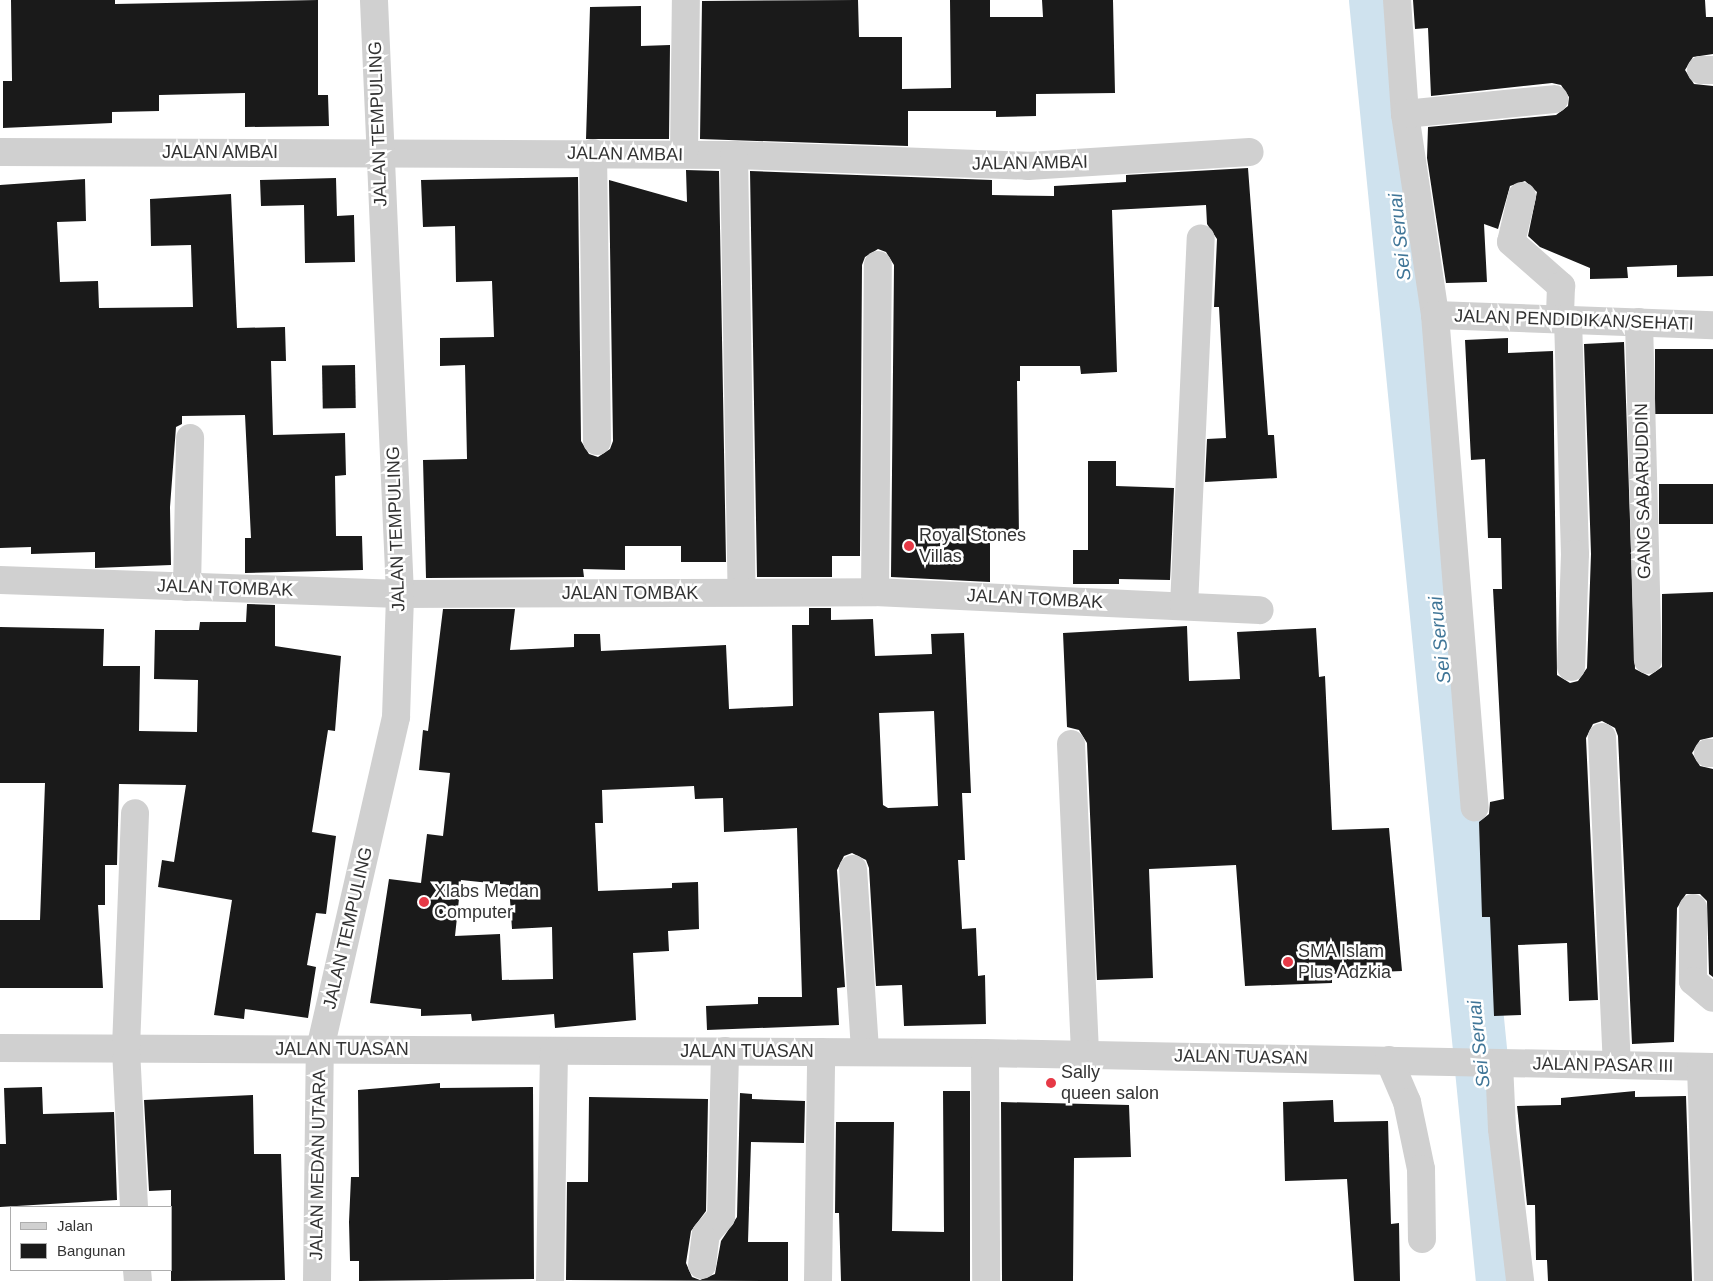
<!DOCTYPE html>
<style>
body{margin:0}
#map{position:relative;width:1713px;height:1281px;overflow:hidden;background:#fff;font-family:Helvetica,sans-serif}
div>[style]{position:absolute}
[style*='--x']{left:calc(var(--x)*1px);top:calc(var(--y)*1px);width:calc(var(--w)*1px);rotate:calc(var(--a)*1deg)}
.river>*{height:54px;margin:-27px;padding:0 27px;transform-origin:27px;border-radius:27px;background:#cfe2ee}
.building>*{inset:0;background:#1a1a1a;transform-origin:0 0}
.minor>*{height:28px;margin:-14px;padding:0 14px;transform-origin:14px;border-radius:14px;background:#d0d0d0}
.dots>*{width:14px;height:14px;translate:-50% -50%;box-sizing:border-box;border:2px solid #fff;border-radius:50%}
span{translate:-50% -50%;white-space:nowrap;text-align:center;line-height:1.15;-webkit-text-stroke:5px #fff;paint-order:stroke}
.street-label{font-size:18px;color:#333}
.poi-label{font-size:18px;color:#333}
.left{translate:0 -50%;text-align:left}
.water-label{font-size:19px;color:#3f7597;font-style:italic}
.legend{position:absolute;left:10px;top:1206px;width:162px;height:65px;box-sizing:border-box;background:#fff;border:1px solid #adadad;margin:0;padding:6px 9px;list-style:none;font-size:15px;color:#333}
.legend li{display:flex;align-items:center;gap:10px;height:25px}
.legend b{width:25px;border:1px solid #adadad}
</style>
<div id="map">
<div class="river">
<i style="--x:1376;--y:0;--w:1287;--a:84.34"></i>
</div>
<div class="building">
<i style="clip-path:polygon(11px 0,115px 0,115px 4px,318px 0,318px 95px,328px 95px,329px 126px,245px 127px,245px 93px,159px 95px,159px 111px,112px 112px,112px 123px,3px 128px,3px 81px,12px 81px)"></i>
<i style="clip-path:polygon(858px 0,859px 37px,902px 37px,902px 89px,951px 88px,950px 0,990px 0,990px 17px,1043px 17px,1042px 0,1113px 0,1115px 93px,1036px 94px,1036px 116px,996px 117px,996px 111px,908px 111px,908px 146px,700px 139px,702px 1px)"></i>
<i style="clip-path:polygon(1413px 0,1705px 0,1706px 17px,1713px 17px,1713px 54px,1693px 57px,1685px 70px,1694px 84px,1713px 86px,1713px 276px,1677px 277px,1677px 265px,1627px 267px,1628px 278px,1590px 279px,1590px 268px,1540px 247px,1528px 236px,1537px 192px,1525px 181px,1510px 186px,1498px 229px,1484px 224px,1487px 282px,1446px 283px,1427px 158px,1428px 127px,1556px 115px,1568px 106px,1569px 97px,1561px 85px,1552px 83px,1431px 96px,1428px 28px,1415px 29px)"></i>
<i style="clip-path:polygon(641px 6px,641px 46px,670px 45px,669px 139px,586px 139px,590px 7px)"></i>
<i style="clip-path:polygon(1248px 168px,1268px 435px,1274px 435px,1277px 478px,1205px 482px,1207px 439px,1226px 438px,1219px 307px,1214px 307px,1217px 239px,1207px 224px,1206px 205px,1112px 210px,1117px 372px,1081px 374px,1080px 366px,1020px 366px,1020px 381px,1017px 381px,1019px 537px,990px 537px,990px 582px,891px 577px,894px 265px,886px 252px,878px 249px,865px 257px,862px 265px,860px 556px,832px 556px,832px 577px,757px 577px,750px 171px,992px 180px,992px 195px,1054px 196px,1054px 186px,1126px 182px,1126px 175px)"></i>
<i style="clip-path:polygon(686px 170px,719px 171px,726px 562px,681px 562px,681px 546px,625px 546px,625px 570px,583px 569px,584px 577px,426px 578px,423px 460px,467px 459px,465px 365px,440px 366px,440px 338px,494px 337px,492px 281px,456px 282px,455px 226px,423px 227px,421px 180px,578px 177px,581px 441px,589px 454px,598px 457px,610px 449px,613px 441px,609px 180px,687px 202px)"></i>
<i style="clip-path:polygon(336px 178px,337px 216px,354px 215px,355px 262px,305px 263px,304px 205px,261px 206px,260px 180px)"></i>
<i style="clip-path:polygon(85px 179px,86px 221px,57px 222px,60px 282px,98px 281px,99px 308px,193px 307px,191px 245px,151px 246px,150px 199px,231px 194px,237px 328px,285px 327px,286px 361px,271px 361px,273px 435px,345px 433px,346px 475px,335px 476px,336px 536px,362px 536px,363px 570px,245px 573px,245px 538px,251px 538px,245px 415px,182px 416px,182px 424px,176px 427px,170px 507px,171px 565px,95px 568px,95px 552px,31px 554px,31px 547px,0 548px,0 185px)"></i>
<i style="clip-path:polygon(1508px 338px,1508px 353px,1553px 351px,1557px 675px,1570px 683px,1578px 681px,1587px 668px,1591px 554px,1584px 344px,1624px 342px,1635px 669px,1649px 676px,1662px 667px,1662px 594px,1713px 592px,1713px 737px,1700px 740px,1692px 753px,1700px 766px,1713px 769px,1713px 977px,1709px 974px,1707px 901px,1700px 894px,1686px 894px,1677px 908px,1674px 1042px,1632px 1044px,1618px 736px,1615px 728px,1602px 721px,1593px 724px,1586px 738px,1598px 1000px,1569px 1001px,1567px 943px,1518px 945px,1521px 1015px,1494px 1016px,1490px 917px,1482px 917px,1479px 822px,1489px 814px,1490px 802px,1504px 799px,1493px 589px,1502px 589px,1501px 538px,1488px 538px,1485px 459px,1471px 460px,1465px 340px)"></i>
<i style="left:1713px;top:349px;width:65px;height:58px;rotate:90deg"></i>
<i style="left:355px;top:365px;width:43px;height:33px;rotate:89deg"></i>
<i style="clip-path:polygon(1088px 461px,1116px 461px,1116px 486px,1174px 488px,1170px 580px,1119px 579px,1119px 584px,1073px 584px,1073px 550px,1088px 550px)"></i>
<i style="left:1713px;top:484px;width:40px;height:54px;rotate:90deg"></i>
<i style="clip-path:polygon(247px 604px,275px 605px,275px 646px,341px 656px,335px 731px,328px 730px,312px 832px,336px 836px,326px 914px,316px 913px,307px 965px,316px 967px,308px 1018px,245px 1009px,244px 1019px,214px 1015px,232px 900px,158px 887px,162px 860px,174px 862px,186px 785px,119px 784px,117px 865px,105px 865px,105px 905px,98px 905px,103px 988px,0 988px,0 920px,40px 920px,45px 783px,0 783px,0 627px,104px 629px,103px 666px,140px 666px,139px 731px,197px 732px,198px 680px,154px 679px,155px 630px,199px 630px,200px 622px,246px 622px)"></i>
<i style="clip-path:polygon(evenodd,809px 608px,831px 608px,831px 620px,873px 619px,875px 656px,932px 654px,931px 634px,964px 633px,971px 793px,962px 793px,965px 860px,958px 860px,962px 929px,976px 928px,978px 976px,985px 975px,986px 1024px,904px 1026px,902px 985px,876px 986px,869px 868px,866px 860px,852px 853px,844px 856px,837px 870px,845px 987px,837px 988px,839px 1025px,707px 1030px,706px 1006px,758px 1004px,758px 997px,802px 997px,797px 828px,724px 832px,723px 798px,695px 799px,694px 786px,602px 790px,603px 823px,595px 823px,598px 891px,672px 888px,672px 883px,698px 882px,699px 929px,668px 931px,669px 951px,633px 953px,636px 1020px,555px 1028px,554px 1014px,472px 1021px,471px 1014px,421px 1016px,421px 1009px,370px 1003px,389px 879px,421px 883px,427px 834px,443px 836px,450px 773px,419px 770px,423px 730px,428px 731px,443px 609px,515px 609px,510px 650px,574px 647px,574px 634px,600px 634px,601px 651px,726px 645px,729px 709px,793px 706px,792px 625px,809px 625px,809px 608px,934px 711px,938px 806px,888px 808px,883px 805px,879px 713px,934px 711px,809px 608px,461px 880px,509px 885px,512px 929px,552px 927px,553px 979px,502px 980px,500px 934px,455px 936px,461px 880px)"></i>
<i style="clip-path:polygon(1187px 626px,1189px 681px,1240px 679px,1237px 632px,1316px 628px,1319px 677px,1325px 676px,1332px 830px,1389px 828px,1402px 971px,1332px 974px,1332px 983px,1245px 986px,1236px 865px,1149px 869px,1153px 978px,1097px 980px,1087px 743px,1079px 730px,1067px 727px,1063px 633px)"></i>
<i style="clip-path:polygon(440px 1083px,440px 1088px,533px 1087px,534px 1279px,359px 1281px,359px 1261px,350px 1261px,349px 1222px,351px 1177px,359px 1177px,358px 1090px)"></i>
<i style="clip-path:polygon(42px 1087px,43px 1114px,114px 1112px,117px 1200px,0 1207px,0 1144px,6px 1144px,4px 1088px)"></i>
<i style="clip-path:polygon(943px 1091px,970px 1091px,970px 1281px,841px 1281px,839px 1213px,835px 1213px,836px 1122px,894px 1122px,892px 1231px,944px 1232px)"></i>
<i style="clip-path:polygon(1635px 1091px,1635px 1097px,1686px 1096px,1692px 1281px,1548px 1281px,1547px 1260px,1536px 1260px,1535px 1205px,1527px 1205px,1517px 1106px,1561px 1105px,1561px 1098px)"></i>
<i style="clip-path:polygon(740px 1093px,752px 1094px,752px 1099px,805px 1101px,804px 1143px,751px 1142px,748px 1242px,788px 1242px,788px 1281px,566px 1280px,567px 1182px,588px 1182px,589px 1097px,708px 1099px,706px 1211px,691px 1231px,686px 1263px,692px 1277px,700px 1280px,715px 1274px,721px 1241px,737px 1217px)"></i>
<i style="clip-path:polygon(253px 1095px,254px 1154px,281px 1154px,285px 1280px,171px 1281px,171px 1190px,149px 1191px,144px 1100px)"></i>
<i style="clip-path:polygon(1333px 1100px,1334px 1122px,1388px 1121px,1391px 1224px,1399px 1223px,1400px 1281px,1354px 1281px,1347px 1179px,1285px 1181px,1283px 1102px)"></i>
<i style="clip-path:polygon(1001px 1102px,1129px 1105px,1131px 1157px,1074px 1158px,1073px 1281px,1002px 1281px)"></i>
</div>
<div class="minor">
<i style="--x:1397;--y:0;--w:114;--a:86"></i>
<i style="--x:1405;--y:114;--w:203;--a:81.5"></i>
<i style="--x:1435;--y:315;--w:494;--a:85.4"></i>
<i style="--x:1701;--y:70;--w:12;--a:0"></i>
<i style="--x:1405;--y:114;--w:150;--a:-5.7"></i>
<i style="--x:0;--y:152;--w:734;--a:0.23"></i>
<i style="--x:734;--y:155;--w:294;--a:2.1"></i>
<i style="--x:1028;--y:166;--w:222;--a:-3.6"></i>
<i style="--x:593;--y:153;--w:288;--a:89.2"></i>
<i style="--x:684;--y:154;--w:154;--a:-89.3"></i>
<i style="--x:734;--y:155;--w:437;--a:89"></i>
<i style="--x:1522;--y:196;--w:47;--a:103.4"></i>
<i style="--x:1511;--y:242;--w:67;--a:41.3"></i>
<i style="--x:1561;--y:286;--w:34;--a:92"></i>
<i style="--x:1435;--y:315;--w:278;--a:2.1"></i>
<i style="--x:1568;--y:319;--w:235;--a:88.3"></i>
<i style="--x:1575;--y:554;--w:113;--a:92"></i>
<i style="--x:1639;--y:322;--w:338;--a:88.5"></i>
<i style="--x:0;--y:580;--w:400;--a:2"></i>
<i style="--x:400;--y:594;--w:475;--a:-0.2"></i>
<i style="--x:875;--y:592;--w:385;--a:2.7"></i>
<i style="--x:187;--y:587;--w:149;--a:-88.8"></i>
<i style="--x:875;--y:592;--w:327;--a:-89.5"></i>
<i style="--x:1184;--y:606;--w:368;--a:-87.4"></i>
<i style="--x:1602;--y:737;--w:328;--a:87.4"></i>
<i style="--x:1071;--y:744;--w:310;--a:87.4"></i>
<i style="--x:1708;--y:753;--w:5;--a:0"></i>
<i style="--x:853;--y:869;--w:183;--a:86.2"></i>
<i style="--x:1693;--y:908;--w:73;--a:90"></i>
<i style="--x:1693;--y:981;--w:26;--a:40"></i>
<i style="--x:0;--y:1048;--w:985;--a:0.29"></i>
<i style="--x:985;--y:1053;--w:728;--a:1.1"></i>
<i style="--x:985;--y:1053;--w:228;--a:89.7"></i>
<i style="--x:1389;--y:1060;--w:46;--a:66.8"></i>
<i style="--x:1407;--y:1102;--w:68;--a:78.2"></i>
<i style="--x:1421;--y:1169;--w:70;--a:89.2"></i>
<i style="--x:1499;--y:1063;--w:66;--a:87.4"></i>
<i style="--x:1502;--y:1129;--w:153;--a:83.2"></i>
<i style="--x:1701;--y:1067;--w:214;--a:88.1"></i>
<i style="--x:134;--y:1207;--w:159;--a:-92.9"></i>
<i style="--x:126;--y:1048;--w:235;--a:-87.8"></i>
<i style="--x:702;--y:1265;--w:31;--a:-83"></i>
<i style="--x:706;--y:1234;--w:23;--a:-49"></i>
<i style="--x:721;--y:1217;--w:166;--a:-88.6"></i>
<i style="--x:137;--y:1270;--w:11;--a:85"></i>
<i style="--x:317;--y:1281;--w:232;--a:-89.3"></i>
<i style="--x:320;--y:1049;--w:341;--a:-77.1"></i>
<i style="--x:396;--y:717;--w:123;--a:-88.1"></i>
<i style="--x:400;--y:594;--w:595;--a:-92.51"></i>
<i style="--x:550;--y:1281;--w:230;--a:-89"></i>
<i style="--x:818;--y:1281;--w:229;--a:-89.2"></i>
</div>
<div class="dots">
<i style="left:909px;top:546px;background:#e63946"></i>
<i style="left:424px;top:902px;background:#e63946"></i>
<i style="left:1288px;top:962px;background:#e63946"></i>
<i style="left:1051px;top:1083px;background:#e63946"></i>
</div>
<div class="street-label">
<span style="left:378px;top:124px;rotate:-92deg">JALAN TEMPULING</span>
<span style="left:220px;top:152px">JALAN AMBAI</span>
<span style="left:625px;top:154px;rotate:1deg">JALAN AMBAI</span>
<span style="left:1030px;top:163px;rotate:-1deg">JALAN AMBAI</span>
<span style="left:1574px;top:320px;rotate:2deg">JALAN PENDIDIKAN/SEHATI</span>
<span style="left:1643px;top:491px;rotate:-91deg">GANG SABARUDDIN</span>
<span style="left:396px;top:529px;rotate:-92deg">JALAN TEMPULING</span>
<span style="left:225px;top:588px;rotate:2deg">JALAN TOMBAK</span>
<span style="left:630px;top:593px">JALAN TOMBAK</span>
<span style="left:1035px;top:599px;rotate:3deg">JALAN TOMBAK</span>
<span style="left:348px;top:928px;rotate:-77deg">JALAN TEMPULING</span>
<span style="left:342px;top:1049px">JALAN TUASAN</span>
<span style="left:747px;top:1051px">JALAN TUASAN</span>
<span style="left:1241px;top:1057px;rotate:1deg">JALAN TUASAN</span>
<span style="left:1603px;top:1065px;rotate:1deg">JALAN PASAR III</span>
<span style="left:318px;top:1165px;rotate:-89deg">JALAN MEDAN UTARA</span>
</div>
<div class="poi-label">
<span class="left" style="left:919px;top:546px">Royal Stones<br>Villas</span>
<span class="left" style="left:434px;top:902px">Xlabs Medan<br>Computer</span>
<span class="left" style="left:1298px;top:962px">SMA Islam<br>Plus Adzkia</span>
<span class="left" style="left:1061px;top:1083px">Sally<br>queen salon</span>
</div>
<div class="water-label">
<span style="left:1400px;top:237px;rotate:-96deg">Sei Seruai</span>
<span style="left:1440px;top:640px;rotate:-96deg">Sei Seruai</span>
<span style="left:1479px;top:1044px;rotate:-96deg">Sei Seruai</span>
</div>
<ul class="legend">
<li><b style="height:6px;background:#d0d0d0"></b>Jalan</li>
<li><b style="height:14px;background:#1a1a1a"></b>Bangunan</li>
</ul>
</div>
